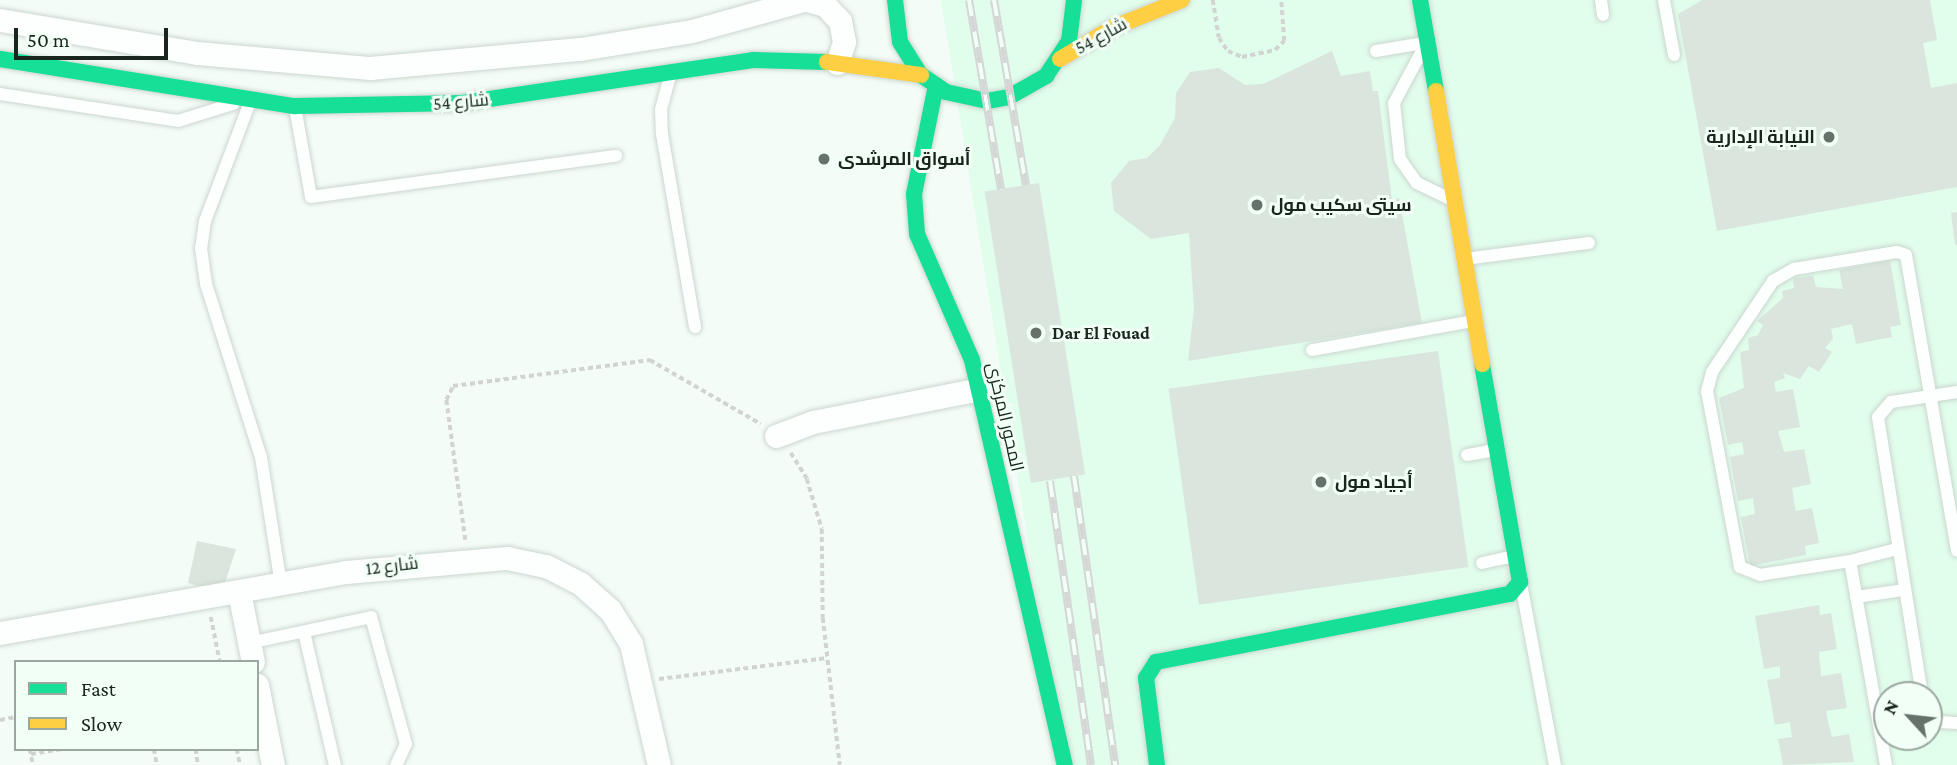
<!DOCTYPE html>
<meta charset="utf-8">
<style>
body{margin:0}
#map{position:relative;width:1957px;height:765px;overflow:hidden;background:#f4fcf7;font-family:"Crimson Pro",Cairo,serif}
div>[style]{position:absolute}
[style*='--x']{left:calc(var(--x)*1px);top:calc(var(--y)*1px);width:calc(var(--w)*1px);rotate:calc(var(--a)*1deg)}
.built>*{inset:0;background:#e1fdeb}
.building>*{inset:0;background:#dae5de;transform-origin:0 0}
.path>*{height:3.5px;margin-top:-1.75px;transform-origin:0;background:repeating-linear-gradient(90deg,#d2d4d2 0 5px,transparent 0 8.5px)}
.roads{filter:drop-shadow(0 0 2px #cbd6cf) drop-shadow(0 0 2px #cbd6cf)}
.lane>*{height:12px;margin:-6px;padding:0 6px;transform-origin:6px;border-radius:6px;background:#fdfffe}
.street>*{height:23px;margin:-11.5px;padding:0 11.5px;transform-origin:11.5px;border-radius:11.5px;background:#fdfffe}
.fast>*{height:16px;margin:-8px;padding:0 8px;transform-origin:8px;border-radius:8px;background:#16e098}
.slow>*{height:16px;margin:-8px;padding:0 8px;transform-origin:8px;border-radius:8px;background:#ffcf43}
.rail>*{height:8px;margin-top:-4px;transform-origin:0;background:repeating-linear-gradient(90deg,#f1fff6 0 16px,#d5d7d6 0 32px);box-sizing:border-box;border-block:2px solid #d5d7d6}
.dots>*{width:19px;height:19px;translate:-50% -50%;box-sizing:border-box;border:4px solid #f1fff6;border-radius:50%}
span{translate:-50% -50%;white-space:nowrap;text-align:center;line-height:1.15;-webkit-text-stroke:6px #f1fff6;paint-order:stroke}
.street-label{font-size:18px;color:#18261e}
.poi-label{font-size:18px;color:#18261e;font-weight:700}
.right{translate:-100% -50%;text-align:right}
.left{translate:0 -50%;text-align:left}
.legend{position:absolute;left:14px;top:660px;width:245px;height:91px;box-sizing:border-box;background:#f1fff6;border:2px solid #9aa8a0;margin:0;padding:9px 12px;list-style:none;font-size:21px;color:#18261e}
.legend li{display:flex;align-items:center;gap:14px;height:35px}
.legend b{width:35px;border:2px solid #9aa8a0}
.north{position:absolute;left:1873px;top:681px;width:70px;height:70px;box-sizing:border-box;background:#f1fff6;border:2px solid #9aa8a0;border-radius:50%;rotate:297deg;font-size:19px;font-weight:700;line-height:28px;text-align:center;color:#18261e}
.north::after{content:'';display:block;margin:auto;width:24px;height:32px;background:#65716a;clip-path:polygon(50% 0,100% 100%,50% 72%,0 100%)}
.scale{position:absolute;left:14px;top:28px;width:154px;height:32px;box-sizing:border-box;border:4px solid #18261e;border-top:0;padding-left:9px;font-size:21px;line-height:24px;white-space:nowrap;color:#18261e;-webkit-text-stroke:5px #f1fff6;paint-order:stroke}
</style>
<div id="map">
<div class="built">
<i style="clip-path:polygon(evenodd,941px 0,1957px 0,1957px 765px,1064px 765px,941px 0,1887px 695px,1929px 695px,1929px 737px,1887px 737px,1887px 695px)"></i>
</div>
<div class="building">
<i style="clip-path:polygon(1702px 0,1930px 0,1937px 40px,1923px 43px,1931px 88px,1957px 83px,1957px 187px,1717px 231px,1678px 14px)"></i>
<i style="clip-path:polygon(1332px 51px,1341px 76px,1370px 71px,1373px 91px,1378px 91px,1392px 200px,1399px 198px,1422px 323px,1188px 361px,1194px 309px,1189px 233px,1151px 239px,1114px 211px,1111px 183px,1129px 161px,1147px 158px,1160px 145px,1175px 118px,1176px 93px,1190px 72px,1219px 68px,1245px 85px,1263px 84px)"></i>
<i style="left:1039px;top:183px;width:295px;height:55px;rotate:81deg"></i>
<i style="clip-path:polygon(1957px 212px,1957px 245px,1955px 245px,1951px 213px)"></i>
<i style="clip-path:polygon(1890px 260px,1901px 325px,1890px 327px,1892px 337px,1856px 344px,1852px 324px,1831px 329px,1833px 339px,1825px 348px,1832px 352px,1819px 372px,1809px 366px,1800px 379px,1783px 373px,1785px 378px,1774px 382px,1776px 392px,1793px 389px,1800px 427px,1778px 431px,1784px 452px,1804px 449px,1811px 484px,1792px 488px,1794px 501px,1796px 511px,1812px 508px,1819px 543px,1805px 546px,1806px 555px,1750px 566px,1741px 517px,1755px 514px,1753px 498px,1738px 501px,1730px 457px,1744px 454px,1742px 442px,1728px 445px,1719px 398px,1744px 388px,1740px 352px,1749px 350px,1748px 338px,1758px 335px,1763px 325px,1757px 321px,1783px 298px,1782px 291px,1794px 288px,1793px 278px,1813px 276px,1816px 287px,1843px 289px,1839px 270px)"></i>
<i style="left:1438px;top:351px;width:218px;height:272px;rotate:82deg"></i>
<i style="clip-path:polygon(197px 541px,236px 549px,222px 592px,188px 583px)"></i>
<i style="clip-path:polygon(1819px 605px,1820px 615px,1831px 613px,1837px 649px,1819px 652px,1821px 676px,1841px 673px,1847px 708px,1826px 711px,1828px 722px,1832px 737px,1849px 734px,1854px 762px,1783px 765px,1778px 739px,1792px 737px,1790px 722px,1775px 725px,1767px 680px,1780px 678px,1780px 666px,1764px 669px,1755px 616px)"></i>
</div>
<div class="path">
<i style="--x:1213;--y:0;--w:38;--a:81"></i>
<i style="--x:1219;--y:38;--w:16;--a:55"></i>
<i style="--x:1228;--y:51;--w:15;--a:23"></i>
<i style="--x:1242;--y:57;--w:34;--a:-12"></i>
<i style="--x:1275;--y:50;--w:13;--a:-45"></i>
<i style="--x:1284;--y:41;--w:41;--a:-94.2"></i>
<i style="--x:791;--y:453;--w:31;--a:58"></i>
<i style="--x:807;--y:479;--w:52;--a:73.3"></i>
<i style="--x:822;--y:529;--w:89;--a:89.4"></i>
<i style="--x:823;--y:618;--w:148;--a:83.4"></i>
<i style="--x:465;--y:540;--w:141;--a:-97.7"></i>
<i style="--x:446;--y:400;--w:16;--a:-63"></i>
<i style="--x:453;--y:386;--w:199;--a:-7.5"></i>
<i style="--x:650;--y:360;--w:128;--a:30"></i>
<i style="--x:211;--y:617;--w:46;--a:78.7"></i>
<i style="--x:659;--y:679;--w:169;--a:-7.1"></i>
<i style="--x:0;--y:720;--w:16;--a:-11"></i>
<i style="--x:30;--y:749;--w:16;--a:79"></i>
<i style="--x:154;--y:749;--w:16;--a:79"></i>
<i style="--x:196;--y:749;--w:16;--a:83"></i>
<i style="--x:237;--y:749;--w:16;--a:79"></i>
<i style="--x:31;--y:754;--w:31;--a:-9"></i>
</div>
<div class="roads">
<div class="lane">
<i style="--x:1601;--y:0;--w:15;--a:82"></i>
<i style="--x:1664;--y:0;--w:56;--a:79.7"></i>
<i style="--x:1423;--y:49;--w:61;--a:118.2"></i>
<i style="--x:1394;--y:103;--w:56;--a:83.9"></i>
<i style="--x:1400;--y:159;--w:29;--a:55"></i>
<i style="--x:1417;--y:183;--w:37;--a:26"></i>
<i style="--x:1376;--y:51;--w:49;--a:-9.5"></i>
<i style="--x:670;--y:76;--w:34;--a:105"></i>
<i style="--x:661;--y:109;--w:25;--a:88"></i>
<i style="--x:662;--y:134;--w:196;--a:80.3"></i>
<i style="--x:0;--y:94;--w:180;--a:8.6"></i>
<i style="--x:178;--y:121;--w:58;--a:-17.2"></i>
<i style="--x:250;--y:102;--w:127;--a:110.7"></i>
<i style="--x:205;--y:221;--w:27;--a:98"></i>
<i style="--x:201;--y:248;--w:36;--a:82"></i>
<i style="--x:206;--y:284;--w:182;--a:72.4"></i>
<i style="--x:261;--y:457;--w:129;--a:81.1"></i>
<i style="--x:295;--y:107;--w:91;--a:79.9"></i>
<i style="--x:311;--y:197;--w:308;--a:-7.7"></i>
<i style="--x:1465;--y:259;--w:125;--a:-7.4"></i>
<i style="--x:1312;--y:350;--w:164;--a:-10.2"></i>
<i style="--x:1467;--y:455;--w:27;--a:-10"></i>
<i style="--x:1850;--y:561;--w:91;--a:171.2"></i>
<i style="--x:1760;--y:575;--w:22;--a:-158"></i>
<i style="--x:1740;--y:567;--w:179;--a:-100.6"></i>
<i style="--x:1707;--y:391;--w:20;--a:-75"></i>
<i style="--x:1712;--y:372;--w:110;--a:-56.2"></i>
<i style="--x:1773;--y:281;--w:24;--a:-30"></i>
<i style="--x:1794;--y:269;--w:104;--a:-9.4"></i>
<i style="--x:1897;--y:252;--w:9;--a:18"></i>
<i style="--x:1906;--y:255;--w:300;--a:80.2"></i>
<i style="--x:1482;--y:563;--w:35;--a:-12"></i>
<i style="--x:1522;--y:589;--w:179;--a:79.4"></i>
<i style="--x:1856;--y:597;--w:49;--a:-8.3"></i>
<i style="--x:304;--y:632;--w:137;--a:76.9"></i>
<i style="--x:249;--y:643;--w:125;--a:-12"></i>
<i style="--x:371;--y:617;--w:132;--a:74.6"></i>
<i style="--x:406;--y:744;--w:23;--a:115"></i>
<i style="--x:1922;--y:695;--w:281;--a:-99"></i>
<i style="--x:1878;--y:417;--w:20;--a:-49"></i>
<i style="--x:1891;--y:402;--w:67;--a:-8.6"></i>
<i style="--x:1929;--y:714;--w:13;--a:39"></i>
<i style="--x:1939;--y:722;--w:18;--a:3"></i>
<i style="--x:1886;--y:765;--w:207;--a:-100"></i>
<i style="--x:1850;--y:561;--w:49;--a:-14.3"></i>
</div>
<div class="street">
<i style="--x:807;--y:0;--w:19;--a:16"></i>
<i style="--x:825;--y:5;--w:22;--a:47"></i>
<i style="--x:840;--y:21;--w:21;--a:79"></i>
<i style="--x:844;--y:42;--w:22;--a:108"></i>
<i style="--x:0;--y:20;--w:200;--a:9.5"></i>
<i style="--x:197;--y:53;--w:174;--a:5"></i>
<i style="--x:370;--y:68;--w:211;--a:-5.2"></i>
<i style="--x:580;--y:49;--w:113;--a:-9.1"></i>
<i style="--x:692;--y:31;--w:115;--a:-15.6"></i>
<i style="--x:776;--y:436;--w:40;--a:-21"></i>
<i style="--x:813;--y:422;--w:170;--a:-11.2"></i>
<i style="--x:239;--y:592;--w:71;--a:78.7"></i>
<i style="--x:0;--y:633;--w:351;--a:-10"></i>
<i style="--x:346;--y:572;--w:162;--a:-5"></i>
<i style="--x:507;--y:558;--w:40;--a:12"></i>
<i style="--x:546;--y:566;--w:39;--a:27"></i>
<i style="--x:581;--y:584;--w:39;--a:42"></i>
<i style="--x:610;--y:610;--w:40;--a:58"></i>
<i style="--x:631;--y:644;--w:124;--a:77"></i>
<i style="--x:257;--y:685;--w:82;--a:78.7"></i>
</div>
<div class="fast">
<i style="--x:895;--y:0;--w:42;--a:83.2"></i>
<i style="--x:900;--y:42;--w:39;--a:58"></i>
<i style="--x:921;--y:75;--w:30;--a:34"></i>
<i style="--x:946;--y:92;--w:42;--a:12.4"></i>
<i style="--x:987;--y:101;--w:22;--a:-10"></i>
<i style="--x:1009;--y:97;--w:43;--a:-29.6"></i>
<i style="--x:1046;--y:76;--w:42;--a:-56.7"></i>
<i style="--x:1069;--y:41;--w:41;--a:-83"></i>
<i style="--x:1420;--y:0;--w:92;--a:80"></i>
<i style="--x:0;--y:59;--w:299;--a:9.1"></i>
<i style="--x:295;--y:106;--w:167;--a:-1"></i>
<i style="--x:462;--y:103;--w:294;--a:-8.4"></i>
<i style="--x:753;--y:60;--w:74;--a:1.5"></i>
<i style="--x:936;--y:85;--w:111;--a:101.4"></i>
<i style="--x:914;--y:194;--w:40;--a:85.7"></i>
<i style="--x:917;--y:234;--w:137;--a:66.4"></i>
<i style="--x:972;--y:360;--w:416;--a:77.1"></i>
<i style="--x:1157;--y:765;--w:88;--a:-97.2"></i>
<i style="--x:1146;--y:678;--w:19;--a:-58"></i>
<i style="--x:1156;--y:662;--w:360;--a:-10.9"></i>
<i style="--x:1510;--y:594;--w:16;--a:-50"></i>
<i style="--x:1520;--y:582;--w:221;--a:-99.9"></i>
</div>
<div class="slow">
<i style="--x:1060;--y:59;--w:61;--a:-30.8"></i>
<i style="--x:1112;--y:28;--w:75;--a:-21.8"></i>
<i style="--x:827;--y:62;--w:95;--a:7.9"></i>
<i style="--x:1436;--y:91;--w:277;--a:80.4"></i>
</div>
</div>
<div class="rail">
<i style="--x:969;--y:0;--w:192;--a:80.4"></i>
<i style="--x:994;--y:0;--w:188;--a:80.2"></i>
<i style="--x:1074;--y:476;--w:292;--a:81.9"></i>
<i style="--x:1050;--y:481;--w:287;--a:81.8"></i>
</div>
<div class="dots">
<i style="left:1829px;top:137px;background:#65716a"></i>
<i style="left:824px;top:159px;background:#65716a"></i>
<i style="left:1257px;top:205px;background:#65716a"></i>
<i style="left:1036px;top:333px;background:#65716a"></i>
<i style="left:1321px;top:482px;background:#65716a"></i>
</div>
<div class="street-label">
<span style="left:1101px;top:36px;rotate:-29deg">شارع 54</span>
<span style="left:461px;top:102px;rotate:-5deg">شارع 54</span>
<span style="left:1005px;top:417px;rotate:77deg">المحور المركزى</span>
<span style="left:392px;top:566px;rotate:-7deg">شارع 12</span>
</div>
<div class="poi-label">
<span class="right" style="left:1815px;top:137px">النيابة الإدارية</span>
<span class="left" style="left:838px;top:159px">أسواق المرشدى</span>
<span class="left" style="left:1271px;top:205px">سيتى سكيب مول</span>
<span class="left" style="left:1052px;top:333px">Dar El Fouad</span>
<span class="left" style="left:1335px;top:482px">أجياد مول</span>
</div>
<ul class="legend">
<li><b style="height:9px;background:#16e098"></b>Fast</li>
<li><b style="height:9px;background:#ffcf43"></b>Slow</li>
</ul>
<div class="north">N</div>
<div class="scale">50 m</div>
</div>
